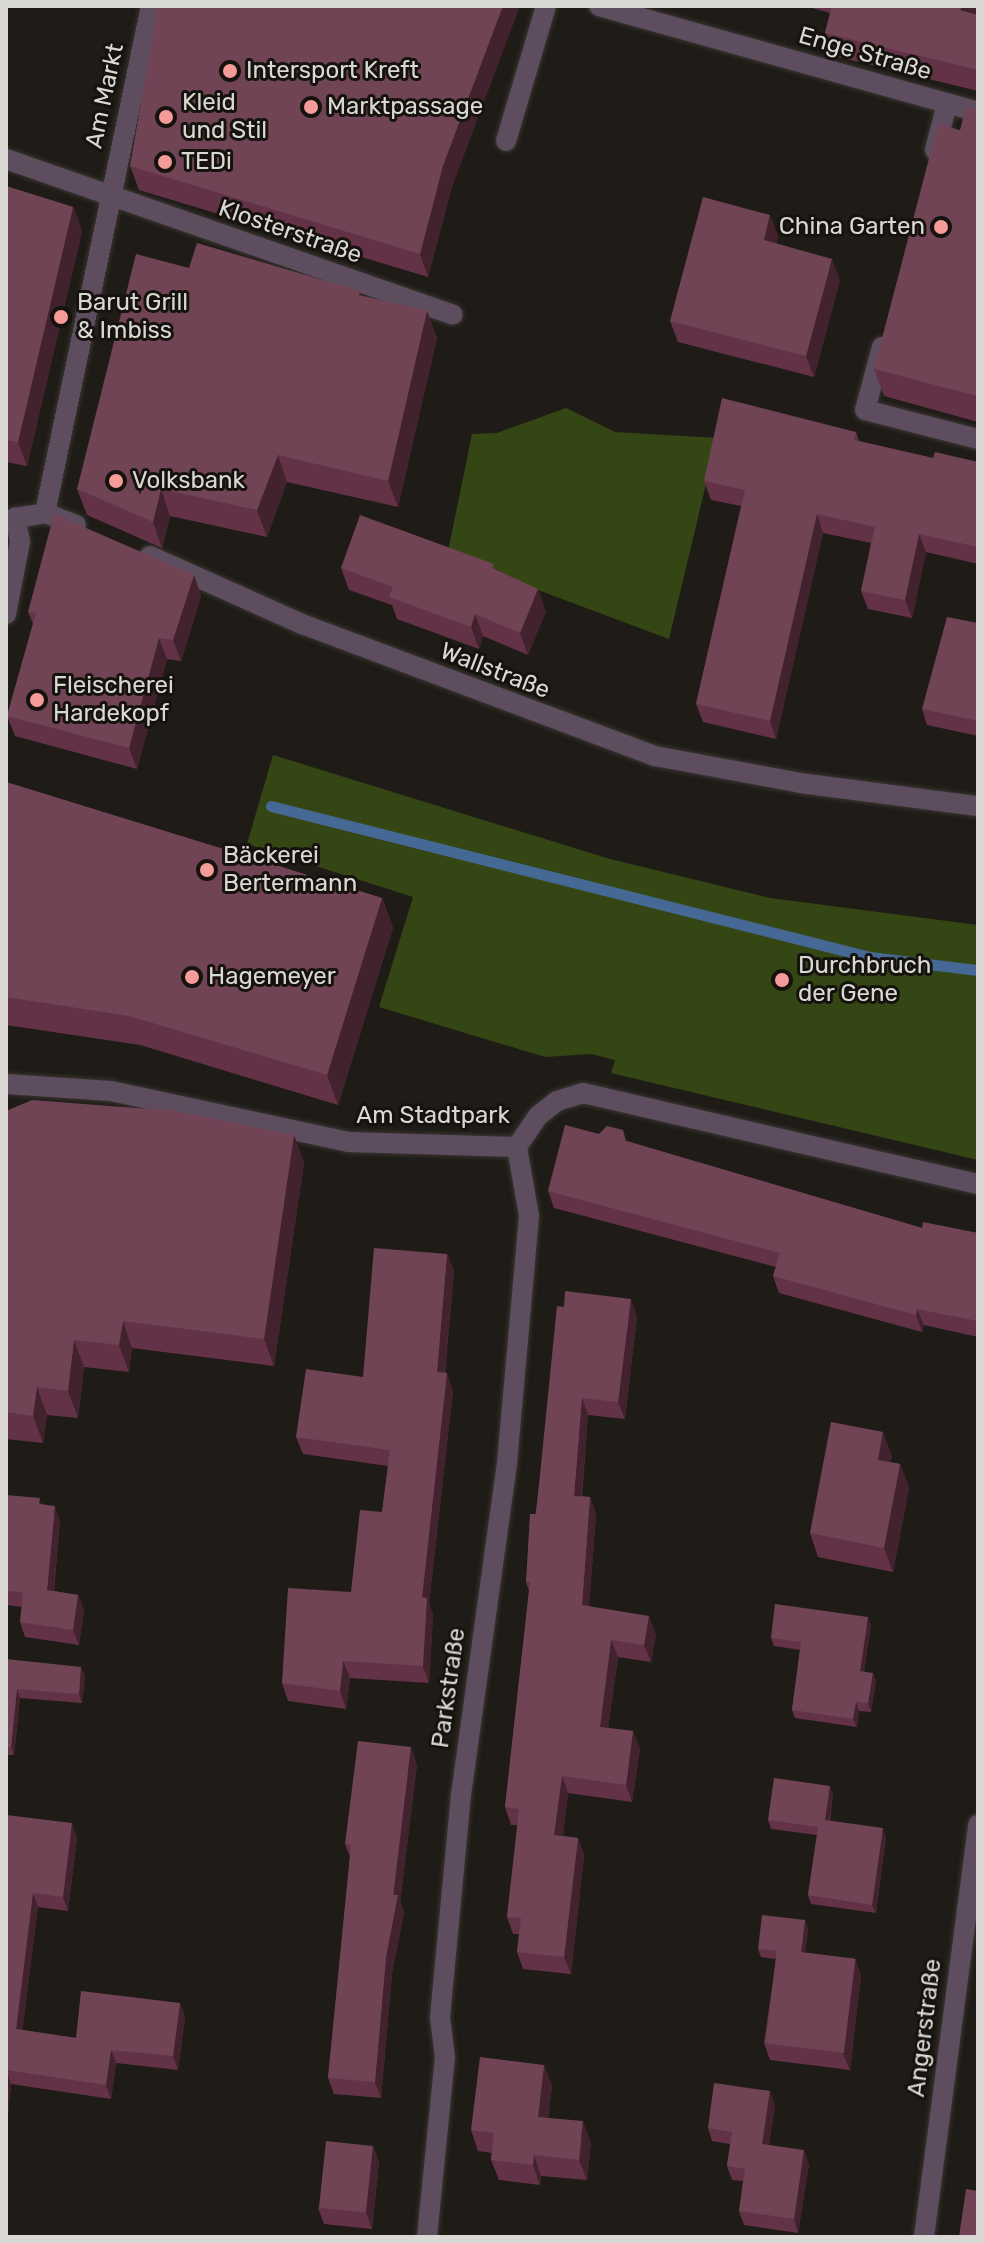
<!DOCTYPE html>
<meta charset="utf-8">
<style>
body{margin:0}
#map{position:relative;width:984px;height:2243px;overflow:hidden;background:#1f1c17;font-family:Rubik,sans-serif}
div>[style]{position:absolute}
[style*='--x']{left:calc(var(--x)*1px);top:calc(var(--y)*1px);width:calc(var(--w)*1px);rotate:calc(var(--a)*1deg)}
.green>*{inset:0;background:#354615}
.stream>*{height:11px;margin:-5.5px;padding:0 5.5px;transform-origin:5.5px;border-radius:5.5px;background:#456994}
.roads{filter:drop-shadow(0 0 2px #393632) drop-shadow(0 0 2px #393632)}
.street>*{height:20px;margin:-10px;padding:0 10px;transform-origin:10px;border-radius:10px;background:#5e4d5f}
.wall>*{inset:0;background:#633246}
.shaded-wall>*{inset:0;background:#42222d}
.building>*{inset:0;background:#704455;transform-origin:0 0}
.dots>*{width:22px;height:22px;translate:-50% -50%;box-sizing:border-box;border:4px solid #16130e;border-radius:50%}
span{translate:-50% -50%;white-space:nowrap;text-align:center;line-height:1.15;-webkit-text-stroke:6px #16130e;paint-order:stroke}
.street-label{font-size:24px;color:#dad8d5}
.poi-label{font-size:24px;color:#dad8d5}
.left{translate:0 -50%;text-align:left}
.right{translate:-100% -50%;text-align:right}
.frame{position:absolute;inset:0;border:8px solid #dad8d5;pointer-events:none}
</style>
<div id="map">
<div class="green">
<i style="clip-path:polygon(566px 408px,615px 432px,717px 438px,669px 639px,447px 556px,472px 434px,497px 433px)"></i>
<i style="clip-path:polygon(273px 755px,610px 859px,770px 898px,978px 925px,978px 1160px,611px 1073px,615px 1060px,591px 1054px,545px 1057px,379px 1007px,413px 897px,247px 844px)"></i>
</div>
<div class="stream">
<i style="--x:271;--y:806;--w:618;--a:14.15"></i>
<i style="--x:870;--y:957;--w:109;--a:6.9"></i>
</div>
<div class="roads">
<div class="street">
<i style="--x:599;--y:6;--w:394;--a:15.6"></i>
<i style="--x:506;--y:141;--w:141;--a:-73.5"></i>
<i style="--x:935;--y:150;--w:48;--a:-75.4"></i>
<i style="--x:6;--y:159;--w:473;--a:19.2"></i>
<i style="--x:882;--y:347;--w:65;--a:105.1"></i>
<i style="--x:865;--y:410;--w:117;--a:14.4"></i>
<i style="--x:45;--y:513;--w:518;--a:-78.19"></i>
<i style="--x:15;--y:518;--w:30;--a:-9"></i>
<i style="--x:45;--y:513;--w:33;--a:21"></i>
<i style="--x:150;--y:556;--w:167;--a:24.1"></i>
<i style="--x:302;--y:624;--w:377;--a:20.5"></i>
<i style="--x:655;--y:756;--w:147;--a:10.5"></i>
<i style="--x:800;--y:783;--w:179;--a:7.4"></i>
<i style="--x:6;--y:614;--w:74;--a:-79.1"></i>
<i style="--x:20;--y:541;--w:24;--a:-102"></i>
<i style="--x:6;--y:1084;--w:105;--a:3.8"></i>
<i style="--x:111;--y:1091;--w:242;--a:12.1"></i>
<i style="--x:348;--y:1142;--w:169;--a:1.7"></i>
<i style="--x:517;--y:1147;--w:37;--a:-56"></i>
<i style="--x:538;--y:1116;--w:24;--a:-38"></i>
<i style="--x:557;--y:1101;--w:27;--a:-17"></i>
<i style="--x:583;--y:1093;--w:405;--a:13"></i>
<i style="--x:427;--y:2237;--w:180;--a:-84.3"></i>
<i style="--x:445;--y:2058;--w:41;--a:-97"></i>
<i style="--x:440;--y:2017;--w:223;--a:-84.6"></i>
<i style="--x:461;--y:1795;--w:335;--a:-82.1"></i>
<i style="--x:507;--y:1463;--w:248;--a:-84.9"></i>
<i style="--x:529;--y:1216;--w:70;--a:-99.9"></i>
<i style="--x:924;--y:2237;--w:416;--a:-82.5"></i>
</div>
</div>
<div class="wall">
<i style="clip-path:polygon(805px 6px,978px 6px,976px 14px,978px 15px,978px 91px,834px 56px,825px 33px,830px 13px)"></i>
<i style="clip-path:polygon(978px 111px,978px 422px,884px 396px,874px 369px,960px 130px)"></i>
<i style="clip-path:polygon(130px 166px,451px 190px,428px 277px,139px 190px)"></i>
<i style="clip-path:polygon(6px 186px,73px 207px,82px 231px,27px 466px,6px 462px)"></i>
<i style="clip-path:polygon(778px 236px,776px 244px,840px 280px,814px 377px,678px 342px,670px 321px)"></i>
<i style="clip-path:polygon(189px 268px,361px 296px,427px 311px,437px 338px,398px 507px,287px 482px,267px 537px,170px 516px,162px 548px,87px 515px,77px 489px)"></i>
<i style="clip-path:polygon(856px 432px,859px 441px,933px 458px,978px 462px,978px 564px,926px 552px,912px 618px,868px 609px,861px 591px,871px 543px,823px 533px,776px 739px,703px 722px,696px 704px,741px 506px,711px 500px,704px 481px)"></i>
<i style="clip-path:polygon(341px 568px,496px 570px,546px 611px,528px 655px,483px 636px,479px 649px,397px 619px,392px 605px,349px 590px)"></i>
<i style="clip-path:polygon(194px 575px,201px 596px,181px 661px,167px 659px,137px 769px,15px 736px,7px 716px,33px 624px,28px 612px)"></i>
<i style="clip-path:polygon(978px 623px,978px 736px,927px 725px,922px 709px)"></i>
<i style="clip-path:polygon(6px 782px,382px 898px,393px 928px,338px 1105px,140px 1045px,6px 1025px)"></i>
<i style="clip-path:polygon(6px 1111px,294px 1135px,304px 1163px,274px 1366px,132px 1348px,129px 1372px,84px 1367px,78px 1418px,47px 1415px,43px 1443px,6px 1439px)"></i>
<i style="clip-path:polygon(627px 1141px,922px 1228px,978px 1233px,978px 1337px,924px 1325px,922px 1332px,779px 1293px,773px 1276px,776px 1267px,554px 1208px,548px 1191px)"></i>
<i style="clip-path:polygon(447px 1254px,454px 1271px,445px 1373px,453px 1391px,429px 1603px,433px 1615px,429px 1683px,350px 1678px,346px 1709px,288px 1701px,282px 1683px,351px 1592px,382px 1512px,388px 1466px,303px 1454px,296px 1437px,363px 1377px)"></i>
<i style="clip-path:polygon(564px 1307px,637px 1316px,625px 1419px,588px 1415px,582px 1496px,590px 1497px,596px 1514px,589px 1606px,656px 1634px,651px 1662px,618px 1657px,608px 1728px,633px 1731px,640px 1749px,632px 1802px,568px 1793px,563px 1836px,578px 1838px,584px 1855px,571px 1974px,523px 1969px,517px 1952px,519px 1934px,513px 1934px,507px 1917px,518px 1825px,511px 1825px,505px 1807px,529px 1591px,526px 1582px)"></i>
<i style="clip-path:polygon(892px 1456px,890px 1462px,900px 1464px,909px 1488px,893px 1572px,818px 1557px,810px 1533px)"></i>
<i style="clip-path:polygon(6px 1495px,43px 1504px,60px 1521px,54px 1591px,78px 1595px,84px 1610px,79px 1645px,25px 1637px,20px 1622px,22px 1607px,6px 1605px)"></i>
<i style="clip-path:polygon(871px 1625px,864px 1671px,876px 1681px,871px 1712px,859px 1711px,857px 1727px,795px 1718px,792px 1710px,800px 1650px,774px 1646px,771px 1638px)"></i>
<i style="clip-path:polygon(6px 1659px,85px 1675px,82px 1703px,20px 1698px,14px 1755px,6px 1755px)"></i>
<i style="clip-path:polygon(417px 1764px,400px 1902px,404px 1912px,392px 1974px,381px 2098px,334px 2094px,328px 2078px,350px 1857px,345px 1844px)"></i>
<i style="clip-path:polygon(833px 1794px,830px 1821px,886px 1837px,876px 1913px,811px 1904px,808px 1895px,817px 1835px,771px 1829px,768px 1820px)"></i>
<i style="clip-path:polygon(6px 1815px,77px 1837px,68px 1911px,38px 1907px,22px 2030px,76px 2038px,180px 2003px,185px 2017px,178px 2070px,116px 2063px,111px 2099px,11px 2084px,6px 2132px)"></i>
<i style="clip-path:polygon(805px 1920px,808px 1929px,805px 1953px,855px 1959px,861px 1976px,850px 2070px,770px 2060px,764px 2043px,776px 1959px,761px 1957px,758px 1949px)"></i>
<i style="clip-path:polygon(544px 2065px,552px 2086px,548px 2118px,591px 2142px,587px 2180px,541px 2176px,540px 2185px,499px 2180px,491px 2160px,492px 2153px,478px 2151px,471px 2130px)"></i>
<i style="clip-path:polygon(775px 2105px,769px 2145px,809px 2164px,798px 2233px,744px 2225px,739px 2211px,743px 2181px,732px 2180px,727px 2166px,730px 2144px,712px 2141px,708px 2128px)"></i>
<i style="clip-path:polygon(373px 2146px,379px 2162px,372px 2229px,324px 2224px,318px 2208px)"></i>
</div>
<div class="shaded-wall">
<i style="clip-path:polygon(503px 6px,520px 6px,451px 190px,428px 277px,420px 254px,443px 166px)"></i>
<i style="clip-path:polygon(962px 6px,978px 6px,978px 9px,968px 34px,960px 10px)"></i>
<i style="clip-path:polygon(73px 207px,82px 231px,27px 466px,18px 442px)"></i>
<i style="clip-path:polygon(770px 215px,778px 236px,771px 262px,764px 240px)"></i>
<i style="clip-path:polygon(832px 259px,840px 280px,814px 377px,806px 356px)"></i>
<i style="clip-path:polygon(427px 311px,437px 338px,398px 507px,388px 481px)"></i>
<i style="clip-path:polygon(278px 455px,287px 482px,267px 537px,257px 510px)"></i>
<i style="clip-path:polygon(161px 489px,170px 516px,162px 548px,153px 522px)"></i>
<i style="clip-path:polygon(817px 514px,823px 533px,776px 739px,770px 721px)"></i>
<i style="clip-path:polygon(919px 534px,926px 552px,912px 618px,905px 600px)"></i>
<i style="clip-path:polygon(194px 575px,201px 596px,181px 661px,173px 640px)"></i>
<i style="clip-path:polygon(538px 589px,546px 611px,528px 655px,520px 633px)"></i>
<i style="clip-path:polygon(475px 614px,483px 636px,479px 649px,471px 627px)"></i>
<i style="clip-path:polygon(159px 638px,167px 659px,137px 769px,129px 748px)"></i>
<i style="clip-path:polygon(382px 898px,393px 928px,338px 1105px,327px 1075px)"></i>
<i style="clip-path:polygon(294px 1135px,304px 1163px,274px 1366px,264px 1339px)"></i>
<i style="clip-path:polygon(447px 1254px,454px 1271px,443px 1389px,437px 1372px)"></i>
<i style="clip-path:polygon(631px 1299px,637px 1316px,625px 1419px,618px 1402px)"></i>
<i style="clip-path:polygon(917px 1309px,924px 1325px,922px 1332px,916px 1315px)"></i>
<i style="clip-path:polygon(123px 1321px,132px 1348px,129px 1372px,119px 1345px)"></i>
<i style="clip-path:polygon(74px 1340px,84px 1367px,78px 1418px,68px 1391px)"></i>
<i style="clip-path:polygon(447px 1373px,453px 1391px,429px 1603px,433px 1615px,429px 1683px,423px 1666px,422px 1597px)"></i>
<i style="clip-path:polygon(37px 1387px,47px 1415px,43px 1443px,33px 1416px)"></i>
<i style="clip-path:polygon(582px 1398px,588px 1415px,580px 1513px,574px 1496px)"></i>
<i style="clip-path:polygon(883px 1432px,892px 1456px,886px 1484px,878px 1460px)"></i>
<i style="clip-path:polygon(900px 1464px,909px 1488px,893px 1572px,884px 1548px)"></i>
<i style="clip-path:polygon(590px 1497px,596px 1514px,588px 1622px,582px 1605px)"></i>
<i style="clip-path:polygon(55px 1506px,60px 1521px,52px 1606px,47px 1590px)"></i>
<i style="clip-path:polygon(78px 1595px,84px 1610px,79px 1645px,73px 1630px)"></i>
<i style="clip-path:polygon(649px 1616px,656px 1634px,651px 1662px,644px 1645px)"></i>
<i style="clip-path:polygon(868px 1617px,871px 1625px,863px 1679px,860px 1671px)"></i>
<i style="clip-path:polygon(611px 1640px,618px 1657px,606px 1744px,600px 1727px)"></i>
<i style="clip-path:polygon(343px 1661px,350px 1678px,346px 1709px,340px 1691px)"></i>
<i style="clip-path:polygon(81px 1667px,85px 1675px,82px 1703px,79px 1694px)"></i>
<i style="clip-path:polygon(873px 1673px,876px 1681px,871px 1712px,868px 1703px)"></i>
<i style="clip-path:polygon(17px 1689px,20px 1698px,14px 1755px,11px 1747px)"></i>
<i style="clip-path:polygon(856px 1702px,859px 1711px,857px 1727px,853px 1719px)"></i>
<i style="clip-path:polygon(633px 1731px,640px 1749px,632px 1802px,626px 1785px)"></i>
<i style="clip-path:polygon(411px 1747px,417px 1764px,400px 1902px,404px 1912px,392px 1974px,381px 2098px,375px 2082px,386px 1957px)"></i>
<i style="clip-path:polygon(562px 1776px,568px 1793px,561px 1852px,554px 1835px)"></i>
<i style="clip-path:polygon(830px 1786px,833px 1794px,828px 1829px,825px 1820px)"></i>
<i style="clip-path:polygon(72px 1823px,77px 1837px,68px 1911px,63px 1897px)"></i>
<i style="clip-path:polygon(883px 1828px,886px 1837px,876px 1913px,872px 1905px)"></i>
<i style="clip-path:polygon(578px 1838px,584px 1855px,571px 1974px,564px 1957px)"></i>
<i style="clip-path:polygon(33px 1893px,38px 1907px,21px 2043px,16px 2029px)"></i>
<i style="clip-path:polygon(805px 1920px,808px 1929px,804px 1963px,801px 1954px)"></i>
<i style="clip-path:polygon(855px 1959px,861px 1976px,850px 2070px,843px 2054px)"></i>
<i style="clip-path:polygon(180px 2003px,185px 2017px,178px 2070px,173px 2056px)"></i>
<i style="clip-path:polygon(111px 2050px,116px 2063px,111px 2099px,106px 2085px)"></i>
<i style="clip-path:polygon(544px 2065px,552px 2086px,545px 2137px,538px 2117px)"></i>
<i style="clip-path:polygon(6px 2070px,11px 2084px,6px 2132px)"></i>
<i style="clip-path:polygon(770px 2091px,775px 2105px,767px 2158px,762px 2144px)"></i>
<i style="clip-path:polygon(583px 2121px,591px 2142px,587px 2180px,579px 2160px)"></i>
<i style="clip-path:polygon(373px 2146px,379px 2162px,372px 2229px,366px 2213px)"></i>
<i style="clip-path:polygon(804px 2150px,809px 2164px,798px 2233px,794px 2219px)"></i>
<i style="clip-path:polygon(534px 2155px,541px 2176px,540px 2185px,533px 2165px)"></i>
</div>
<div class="building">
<i style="clip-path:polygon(158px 6px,503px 6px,443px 166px,420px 254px,130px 166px)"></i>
<i style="clip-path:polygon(832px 6px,962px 6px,960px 10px,978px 15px,978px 70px,825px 33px)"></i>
<i style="clip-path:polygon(966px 107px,978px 111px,978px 392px,977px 396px,874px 369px,938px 124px,960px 130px)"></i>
<i style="clip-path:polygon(6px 186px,73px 207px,18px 442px,6px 440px)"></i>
<i style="clip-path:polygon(703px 197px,770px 215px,764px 240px,832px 259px,806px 356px,670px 321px)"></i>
<i style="clip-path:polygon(197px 243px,360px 291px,359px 295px,427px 311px,388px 481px,278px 455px,257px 510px,161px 489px,153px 522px,77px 489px,136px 254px,189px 268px)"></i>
<i style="clip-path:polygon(722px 398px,856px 432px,854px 440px,933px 458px,935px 452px,978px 462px,978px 547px,919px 534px,905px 600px,861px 591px,875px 527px,817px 514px,770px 721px,696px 704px,745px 490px,704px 481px)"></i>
<i style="clip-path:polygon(54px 514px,194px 575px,173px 640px,159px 638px,129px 748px,7px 716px,36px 613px,28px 612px)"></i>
<i style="clip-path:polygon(360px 515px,494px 564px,492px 568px,538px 589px,520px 633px,475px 614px,471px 627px,389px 597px,393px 587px,341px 568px)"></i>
<i style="clip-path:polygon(947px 617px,978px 623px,978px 721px,922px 709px)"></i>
<i style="clip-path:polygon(6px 782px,382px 898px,327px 1075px,129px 1016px,6px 997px)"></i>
<i style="clip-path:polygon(32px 1100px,175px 1111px,294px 1135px,264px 1339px,123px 1321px,119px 1345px,74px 1340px,68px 1391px,37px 1387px,33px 1416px,6px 1412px,6px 1111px)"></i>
<i style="clip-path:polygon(565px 1125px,599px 1134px,607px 1126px,623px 1130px,626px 1141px,922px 1228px,923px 1222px,978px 1233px,978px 1321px,917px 1309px,916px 1315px,773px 1276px,780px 1253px,548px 1191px)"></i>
<i style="clip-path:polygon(374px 1248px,447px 1254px,437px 1372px,447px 1373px,422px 1597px,427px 1598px,423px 1666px,343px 1661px,340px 1691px,282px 1683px,288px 1588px,351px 1592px,360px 1510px,382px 1512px,390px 1450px,296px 1437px,306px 1369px,363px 1377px)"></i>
<i style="clip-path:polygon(565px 1291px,631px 1299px,618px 1402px,582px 1398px,574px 1496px,590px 1497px,582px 1605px,649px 1616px,644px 1645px,611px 1640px,600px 1727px,633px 1731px,626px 1785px,562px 1776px,554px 1835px,578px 1838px,564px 1957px,517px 1952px,521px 1918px,507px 1917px,519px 1809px,505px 1807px,530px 1582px,526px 1582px,530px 1514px,536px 1514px,557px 1306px,564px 1307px)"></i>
<i style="clip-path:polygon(831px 1422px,883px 1432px,878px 1460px,900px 1464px,884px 1548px,810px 1533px)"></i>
<i style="clip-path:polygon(6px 1495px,40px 1498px,39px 1504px,55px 1506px,47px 1590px,78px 1595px,73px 1630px,20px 1622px,23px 1592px,6px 1591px)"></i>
<i style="clip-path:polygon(775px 1604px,868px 1617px,860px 1671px,873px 1673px,868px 1703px,856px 1702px,853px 1719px,792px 1710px,801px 1642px,771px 1638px)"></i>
<i style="clip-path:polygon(6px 1659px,81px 1667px,79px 1694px,17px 1689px,11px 1747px,6px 1746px)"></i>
<i style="clip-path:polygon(358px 1741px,411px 1747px,393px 1895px,398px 1895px,386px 1957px,375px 2082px,328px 2078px,351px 1845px,345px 1844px)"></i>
<i style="clip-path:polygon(774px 1778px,830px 1786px,825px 1820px,883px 1828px,872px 1905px,808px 1895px,818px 1827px,768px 1820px)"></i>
<i style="clip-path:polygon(6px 1815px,72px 1823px,63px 1897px,33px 1893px,16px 2029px,76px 2038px,81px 1991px,180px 2003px,173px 2056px,111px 2050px,106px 2085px,6px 2070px,6px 2073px)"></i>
<i style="clip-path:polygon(762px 1915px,805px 1920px,801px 1952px,777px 1949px,777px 1951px,758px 1949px)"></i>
<i style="left:777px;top:1949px;width:79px;height:95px;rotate:7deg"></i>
<i style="clip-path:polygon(480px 2057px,544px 2065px,538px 2117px,583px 2121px,579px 2160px,534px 2155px,533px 2165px,491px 2160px,494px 2133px,471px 2130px)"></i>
<i style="clip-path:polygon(714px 2083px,770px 2091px,762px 2144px,804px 2150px,794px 2219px,739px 2211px,745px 2169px,727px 2166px,732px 2132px,708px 2128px)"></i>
<i style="left:326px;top:2141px;width:47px;height:67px;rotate:6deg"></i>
<i style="clip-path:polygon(966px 2189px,978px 2191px,978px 2237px,959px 2237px)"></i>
</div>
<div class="dots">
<i style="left:230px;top:71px;background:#f59b99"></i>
<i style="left:311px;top:107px;background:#f59b99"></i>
<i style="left:166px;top:117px;background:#f59b99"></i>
<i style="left:165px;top:162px;background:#f59b99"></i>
<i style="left:941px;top:227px;background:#f59b99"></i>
<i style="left:61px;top:317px;background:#f59b99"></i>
<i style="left:116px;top:481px;background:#f59b99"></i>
<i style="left:37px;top:700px;background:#f59b99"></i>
<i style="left:207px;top:870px;background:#f59b99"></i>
<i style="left:192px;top:977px;background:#f59b99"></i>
<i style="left:782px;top:980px;background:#f59b99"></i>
</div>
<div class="street-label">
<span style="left:865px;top:54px;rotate:16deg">Enge Straße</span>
<span style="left:105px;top:96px;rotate:-78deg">Am Markt</span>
<span style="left:290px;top:232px;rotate:19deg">Klosterstraße</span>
<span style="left:495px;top:671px;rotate:21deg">Wallstraße</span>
<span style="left:433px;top:1116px">Am Stadtpark</span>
<span style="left:449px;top:1688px;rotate:-82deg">Parkstraße</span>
<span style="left:925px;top:2028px;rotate:-83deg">Angerstraße</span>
</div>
<div class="poi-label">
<span class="left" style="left:246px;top:71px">Intersport Kreft</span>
<span class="left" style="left:182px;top:117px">Kleid<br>und Stil</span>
<span class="left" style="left:327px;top:107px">Marktpassage</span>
<span class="left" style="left:181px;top:162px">TEDi</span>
<span class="right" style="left:925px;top:227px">China Garten</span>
<span class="left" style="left:77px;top:317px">Barut Grill<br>&amp; Imbiss</span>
<span class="left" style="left:132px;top:481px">Volksbank</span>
<span class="left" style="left:53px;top:700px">Fleischerei<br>Hardekopf</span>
<span class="left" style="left:223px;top:870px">Bäckerei<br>Bertermann</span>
<span class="left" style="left:798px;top:980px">Durchbruch<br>der Gene</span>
<span class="left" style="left:208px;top:977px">Hagemeyer</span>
</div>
<div class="frame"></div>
</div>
